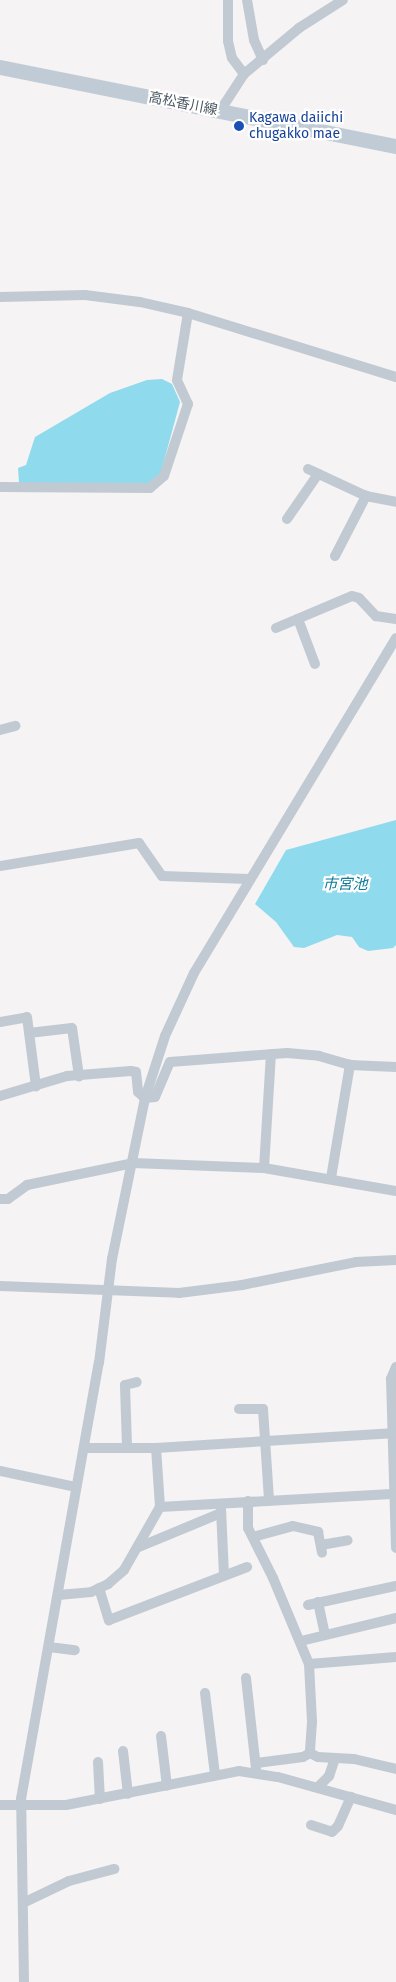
<!DOCTYPE html>
<meta charset="utf-8">
<style>
body{margin:0}
#map{position:relative;width:396px;height:1982px;overflow:hidden;background:#f5f3f3;font-family:"Fira Sans","Noto Sans JP",sans-serif}
div>[style]{position:absolute}
[style*='--x']{left:calc(var(--x)*1px);top:calc(var(--y)*1px);width:calc(var(--w)*1px);rotate:calc(var(--a)*1deg)}
.water>*{inset:0;background:#90daee}
.street>*{height:10px;margin:-5px;padding:0 5px;transform-origin:5px;border-radius:5px;background:#c1cad2}
.secondary>*{height:15px;margin:-7.5px;padding:0 7.5px;transform-origin:7.5px;border-radius:7.5px;background:#c1cbd6}
.dots>*{width:14px;height:14px;translate:-50% -50%;box-sizing:border-box;border:2px solid #fff;border-radius:50%}
span{translate:-50% -50%;white-space:nowrap;text-align:center;line-height:1.15;-webkit-text-stroke:4.5px #fff;paint-order:stroke}
.street-label{font-size:14px;color:#4a5661}
.transit-label{font-size:14px;color:#164399}
.left{translate:0 -50%;text-align:left}
.water-label{font-size:15px;color:#0c7c9b;font-style:italic}
</style>
<div id="map">
<div class="water">
<i style="clip-path:polygon(162px 379px,172px 384px,180px 402px,161px 472px,154px 480px,145px 485px,19px 483px,18px 468px,26px 465px,35px 437px,110px 393px,147px 380px)"></i>
<i style="clip-path:polygon(396px 820px,396px 945px,393px 948px,368px 951px,359px 947px,352px 937px,337px 935px,304px 948px,294px 947px,276px 922px,255px 904px,286px 850px)"></i>
</div>
<div class="street">
<i style="--x:228;--y:0;--w:41;--a:90"></i>
<i style="--x:228;--y:41;--w:17;--a:77"></i>
<i style="--x:232;--y:58;--w:20;--a:53"></i>
<i style="--x:247;--y:0;--w:41;--a:80.1"></i>
<i style="--x:254;--y:40;--w:22;--a:66"></i>
<i style="--x:220;--y:111;--w:44;--a:-57"></i>
<i style="--x:244;--y:74;--w:72;--a:-39.9"></i>
<i style="--x:299;--y:28;--w:52;--a:-32.5"></i>
<i style="--x:0;--y:297;--w:85;--a:-1.3"></i>
<i style="--x:85;--y:295;--w:55;--a:7.3"></i>
<i style="--x:140;--y:302;--w:49;--a:12.9"></i>
<i style="--x:188;--y:313;--w:218;--a:17.1"></i>
<i style="--x:308;--y:469;--w:64;--a:25"></i>
<i style="--x:366;--y:496;--w:31;--a:11"></i>
<i style="--x:0;--y:487;--w:150;--a:0.4"></i>
<i style="--x:150;--y:488;--w:18;--a:-41"></i>
<i style="--x:164;--y:476;--w:76;--a:-71.6"></i>
<i style="--x:188;--y:404;--w:26;--a:-115"></i>
<i style="--x:177;--y:380;--w:68;--a:-80.7"></i>
<i style="--x:287;--y:519;--w:55;--a:-55.4"></i>
<i style="--x:335;--y:556;--w:68;--a:-62.7"></i>
<i style="--x:298;--y:619;--w:48;--a:69.3"></i>
<i style="--x:276;--y:628;--w:82;--a:-22.8"></i>
<i style="--x:352;--y:596;--w:7;--a:16"></i>
<i style="--x:359;--y:598;--w:25;--a:47"></i>
<i style="--x:376;--y:616;--w:20;--a:9"></i>
<i style="--x:0;--y:730;--w:16;--a:-15"></i>
<i style="--x:0;--y:866;--w:141;--a:-9.4"></i>
<i style="--x:139;--y:843;--w:40;--a:55.1"></i>
<i style="--x:162;--y:876;--w:87;--a:2"></i>
<i style="--x:0;--y:1022;--w:27;--a:-10"></i>
<i style="--x:27;--y:1017;--w:70;--a:82.6"></i>
<i style="--x:29;--y:1033;--w:43;--a:-6.6"></i>
<i style="--x:72;--y:1028;--w:49;--a:81.7"></i>
<i style="--x:0;--y:1096;--w:70;--a:-16.6"></i>
<i style="--x:67;--y:1076;--w:64;--a:-4.5"></i>
<i style="--x:131;--y:1071;--w:5;--a:11"></i>
<i style="--x:136;--y:1072;--w:20;--a:84"></i>
<i style="--x:138;--y:1092;--w:9;--a:41"></i>
<i style="--x:145;--y:1098;--w:10;--a:-6"></i>
<i style="--x:155;--y:1097;--w:38;--a:-67"></i>
<i style="--x:170;--y:1062;--w:117;--a:-4.4"></i>
<i style="--x:287;--y:1053;--w:32;--a:5"></i>
<i style="--x:319;--y:1056;--w:32;--a:16"></i>
<i style="--x:350;--y:1065;--w:46;--a:2.5"></i>
<i style="--x:264;--y:1168;--w:114;--a:-86.5"></i>
<i style="--x:331;--y:1178;--w:115;--a:-80.5"></i>
<i style="--x:0;--y:1199;--w:8;--a:0"></i>
<i style="--x:8;--y:1199;--w:24;--a:-36"></i>
<i style="--x:27;--y:1185;--w:108;--a:-11.7"></i>
<i style="--x:133;--y:1163;--w:131;--a:2.2"></i>
<i style="--x:264;--y:1168;--w:134;--a:9.9"></i>
<i style="--x:0;--y:1286;--w:179;--a:2.2"></i>
<i style="--x:179;--y:1293;--w:64;--a:-7.2"></i>
<i style="--x:242;--y:1285;--w:116;--a:-11.4"></i>
<i style="--x:356;--y:1262;--w:40;--a:-2.9"></i>
<i style="--x:396;--y:1367;--w:13;--a:113"></i>
<i style="--x:391;--y:1379;--w:169;--a:88.3"></i>
<i style="--x:239;--y:1409;--w:24;--a:0"></i>
<i style="--x:263;--y:1409;--w:91;--a:86.2"></i>
<i style="--x:127;--y:1446;--w:61;--a:-91.9"></i>
<i style="--x:125;--y:1385;--w:12;--a:-14"></i>
<i style="--x:84;--y:1448;--w:72;--a:0"></i>
<i style="--x:156;--y:1448;--w:240;--a:-3.6"></i>
<i style="--x:156;--y:1448;--w:59;--a:86.1"></i>
<i style="--x:0;--y:1471;--w:78;--a:11.9"></i>
<i style="--x:248;--y:1501;--w:27;--a:90"></i>
<i style="--x:248;--y:1528;--w:56;--a:63.4"></i>
<i style="--x:273;--y:1578;--w:93;--a:67.3"></i>
<i style="--x:309;--y:1664;--w:58;--a:87"></i>
<i style="--x:312;--y:1722;--w:31;--a:94"></i>
<i style="--x:310;--y:1753;--w:8;--a:150"></i>
<i style="--x:303;--y:1757;--w:47;--a:172.7"></i>
<i style="--x:221;--y:1509;--w:66;--a:87.4"></i>
<i style="--x:253;--y:1537;--w:41;--a:-15.4"></i>
<i style="--x:293;--y:1526;--w:26;--a:13"></i>
<i style="--x:318;--y:1532;--w:21;--a:79"></i>
<i style="--x:321;--y:1545;--w:27;--a:-10"></i>
<i style="--x:139;--y:1547;--w:89;--a:-22.5"></i>
<i style="--x:99;--y:1588;--w:34;--a:73"></i>
<i style="--x:109;--y:1620;--w:148;--a:-21"></i>
<i style="--x:58;--y:1595;--w:33;--a:-5"></i>
<i style="--x:91;--y:1592;--w:19;--a:-25"></i>
<i style="--x:108;--y:1584;--w:21;--a:-41"></i>
<i style="--x:124;--y:1570;--w:73;--a:-60.3"></i>
<i style="--x:160;--y:1507;--w:236;--a:-3.2"></i>
<i style="--x:318;--y:1602;--w:33;--a:78"></i>
<i style="--x:308;--y:1605;--w:90;--a:-12.2"></i>
<i style="--x:301;--y:1641;--w:98;--a:-13.6"></i>
<i style="--x:49;--y:1647;--w:26;--a:7"></i>
<i style="--x:309;--y:1664;--w:87;--a:-4.6"></i>
<i style="--x:246;--y:1678;--w:91;--a:83.7"></i>
<i style="--x:205;--y:1693;--w:83;--a:83"></i>
<i style="--x:161;--y:1736;--w:50;--a:83.2"></i>
<i style="--x:123;--y:1751;--w:43;--a:83.4"></i>
<i style="--x:310;--y:1753;--w:9;--a:27"></i>
<i style="--x:318;--y:1757;--w:36;--a:3"></i>
<i style="--x:354;--y:1759;--w:43;--a:13.4"></i>
<i style="--x:98;--y:1762;--w:37;--a:87"></i>
<i style="--x:318;--y:1787;--w:16;--a:-45"></i>
<i style="--x:329;--y:1776;--w:18;--a:-71"></i>
<i style="--x:0;--y:1805;--w:66;--a:0"></i>
<i style="--x:66;--y:1805;--w:176;--a:-11.1"></i>
<i style="--x:239;--y:1771;--w:39;--a:9"></i>
<i style="--x:278;--y:1777;--w:123;--a:15.6"></i>
<i style="--x:311;--y:1825;--w:22;--a:18"></i>
<i style="--x:332;--y:1832;--w:8;--a:-45"></i>
<i style="--x:338;--y:1826;--w:32;--a:-66"></i>
<i style="--x:23;--y:1903;--w:51;--a:-25.6"></i>
<i style="--x:69;--y:1881;--w:47;--a:-14.9"></i>
<i style="--x:24;--y:1982;--w:183;--a:-90.9"></i>
<i style="--x:21;--y:1799;--w:443;--a:-79.9"></i>
<i style="--x:99;--y:1363;--w:105;--a:-82.9"></i>
<i style="--x:112;--y:1259;--w:164;--a:-78.4"></i>
<i style="--x:145;--y:1098;--w:65;--a:-72.1"></i>
<i style="--x:165;--y:1036;--w:69;--a:-65.3"></i>
<i style="--x:194;--y:973;--w:391;--a:-58.9"></i>
</div>
<div class="secondary">
<i style="--x:0;--y:67;--w:404;--a:11.3"></i>
</div>
<div class="dots">
<i style="left:239px;top:126px;background:#1a4fb4"></i>
</div>
<div class="street-label">
<span style="left:183px;top:104px;rotate:11deg">高松香川線</span>
</div>
<div class="transit-label">
<span class="left" style="left:249px;top:126px">Kagawa daiichi<br>chugakko mae</span>
</div>
<div class="water-label">
<span style="left:345px;top:885px">市宮池</span>
</div>
</div>
